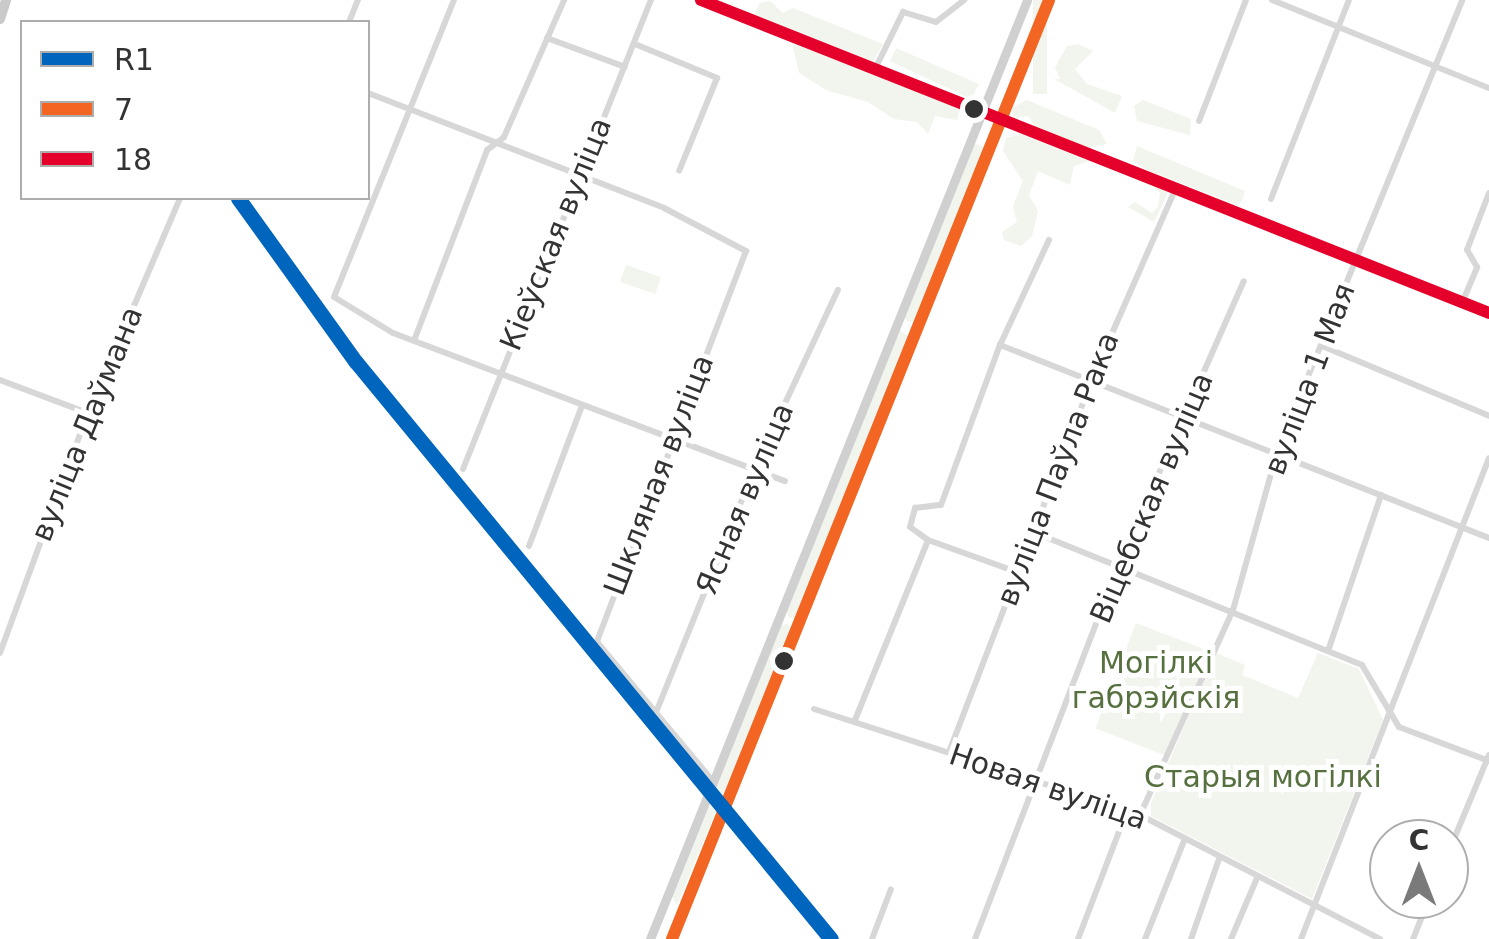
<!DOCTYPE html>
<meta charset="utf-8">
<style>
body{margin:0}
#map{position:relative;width:1489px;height:939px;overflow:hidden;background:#fff;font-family:"DejaVu Sans",sans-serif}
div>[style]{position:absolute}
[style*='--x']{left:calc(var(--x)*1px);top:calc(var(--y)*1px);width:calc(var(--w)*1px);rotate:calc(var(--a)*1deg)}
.green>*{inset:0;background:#f1f5ed;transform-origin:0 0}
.minor>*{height:6px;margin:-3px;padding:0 3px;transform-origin:3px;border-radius:3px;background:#d7d7d7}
.tertiary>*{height:8px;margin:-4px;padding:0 4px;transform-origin:4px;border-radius:4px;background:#d7d7d7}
.secondary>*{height:9px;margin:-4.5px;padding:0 4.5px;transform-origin:4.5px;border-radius:4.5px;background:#d0d0d0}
.primary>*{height:10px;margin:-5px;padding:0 5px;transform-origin:5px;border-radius:5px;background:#cacaca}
.bus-1>*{height:12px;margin:-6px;padding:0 6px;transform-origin:6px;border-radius:6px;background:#f26522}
.bus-2>*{height:12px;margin:-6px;padding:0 6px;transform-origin:6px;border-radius:6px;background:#e4002b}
.rail-1>*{height:15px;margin:-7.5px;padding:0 7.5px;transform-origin:7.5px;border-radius:7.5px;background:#0065bd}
.dots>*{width:28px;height:28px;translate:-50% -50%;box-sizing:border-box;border:5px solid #fff;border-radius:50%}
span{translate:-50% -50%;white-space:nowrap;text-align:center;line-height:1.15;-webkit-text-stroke:10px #fff;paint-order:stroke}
.street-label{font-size:30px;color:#333}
.park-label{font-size:30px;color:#56703f}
.legend{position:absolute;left:20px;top:20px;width:350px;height:180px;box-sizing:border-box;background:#fff;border:2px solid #adadad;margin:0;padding:12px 18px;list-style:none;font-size:30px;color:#333}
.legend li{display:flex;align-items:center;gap:20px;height:50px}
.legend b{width:50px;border:2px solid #adadad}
.north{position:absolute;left:1369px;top:819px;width:100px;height:100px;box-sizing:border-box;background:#fff;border:2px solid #adadad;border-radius:50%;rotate:0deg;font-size:28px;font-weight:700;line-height:40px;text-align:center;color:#333}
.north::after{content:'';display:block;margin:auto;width:35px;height:45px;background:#7a7a7a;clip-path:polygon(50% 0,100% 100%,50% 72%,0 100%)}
</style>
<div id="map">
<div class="green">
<i style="left:1033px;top:0;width:14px;height:94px"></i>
<i style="clip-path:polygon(770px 1px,783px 13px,793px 8px,883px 44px,873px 61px,754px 14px,760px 3px)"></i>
<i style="clip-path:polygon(792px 43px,960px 109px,957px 120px,935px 116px,928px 134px,917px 122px,894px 119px,868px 102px,826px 90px,799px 73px)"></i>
<i style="clip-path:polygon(1078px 44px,1093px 51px,1075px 69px,1087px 84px,1122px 96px,1115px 113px,1054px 79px,1060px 79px,1055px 67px,1067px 46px)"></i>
<i style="clip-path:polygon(896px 48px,979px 84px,971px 99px,890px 61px)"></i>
<i style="clip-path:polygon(1027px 100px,1099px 130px,1107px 144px,1084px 148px,1036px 128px,1028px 116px,1014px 118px,1011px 108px)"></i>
<i style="clip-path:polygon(1143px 100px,1191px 119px,1190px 135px,1137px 121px,1134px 106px)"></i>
<i style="clip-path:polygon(1021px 134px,1089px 161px,1074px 166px,1070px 185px,1038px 171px,1029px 195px,1038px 211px,1032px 236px,1021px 246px,1004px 240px,1002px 232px,1017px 222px,1013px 206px,1023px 181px,1003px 151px,1006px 138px)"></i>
<i style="clip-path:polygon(973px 143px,985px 147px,915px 321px,908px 322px,903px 316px)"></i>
<i style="clip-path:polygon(1137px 146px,1245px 191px,1242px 201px,1237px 205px,1145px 169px,1133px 161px)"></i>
<i style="clip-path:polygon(1148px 182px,1168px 193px,1154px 222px,1128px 207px,1135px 202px,1152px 213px,1158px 207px,1160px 193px)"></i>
<i style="left:626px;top:265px;width:37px;height:18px;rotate:19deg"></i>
<i style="clip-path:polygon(899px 330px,909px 336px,797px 618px,789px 618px,786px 609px)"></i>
<i style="clip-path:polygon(788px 623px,791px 632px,677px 905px,672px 896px,778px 627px)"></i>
<i style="left:1136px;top:623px;width:78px;height:113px;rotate:21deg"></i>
<i style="clip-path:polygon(1216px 653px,1245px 665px,1242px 675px,1298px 698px,1318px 653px,1359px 669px,1383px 720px,1312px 899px,1151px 816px,1151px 803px)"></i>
</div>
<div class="minor">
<i style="--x:454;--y:0;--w:320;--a:112"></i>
<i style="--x:334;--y:297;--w:69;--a:31.4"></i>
<i style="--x:393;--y:333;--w:419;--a:20.7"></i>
<i style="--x:1272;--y:0;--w:234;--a:22.1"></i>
<i style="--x:349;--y:22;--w:24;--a:-68"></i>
<i style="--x:547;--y:38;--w:83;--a:20.4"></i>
<i style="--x:635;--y:44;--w:89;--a:22.5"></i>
<i style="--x:717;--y:78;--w:100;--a:112.2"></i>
<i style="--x:875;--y:69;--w:64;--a:-63.8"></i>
<i style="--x:903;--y:12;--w:34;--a:17"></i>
<i style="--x:936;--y:22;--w:36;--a:-38"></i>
<i style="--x:368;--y:93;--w:318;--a:21.2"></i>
<i style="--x:664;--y:208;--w:93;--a:27.7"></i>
<i style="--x:746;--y:251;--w:418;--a:110.9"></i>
<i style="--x:597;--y:642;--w:181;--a:50.2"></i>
<i style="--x:1199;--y:121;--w:130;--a:-68.8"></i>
<i style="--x:1271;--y:199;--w:214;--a:-68.6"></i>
<i style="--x:1462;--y:303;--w:39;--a:-67"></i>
<i style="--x:1477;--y:267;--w:20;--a:-120"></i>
<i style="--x:1467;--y:250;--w:61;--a:-68.9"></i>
<i style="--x:415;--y:338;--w:201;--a:-69"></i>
<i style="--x:487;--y:150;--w:21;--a:-37"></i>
<i style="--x:504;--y:137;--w:150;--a:-66.3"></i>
<i style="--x:1000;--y:345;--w:526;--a:21.54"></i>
<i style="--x:1322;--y:346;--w:181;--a:22.7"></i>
<i style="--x:0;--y:380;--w:94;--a:20.6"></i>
<i style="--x:463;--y:469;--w:505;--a:-68.16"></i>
<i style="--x:1033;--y:532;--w:355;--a:22"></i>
<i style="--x:1362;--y:665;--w:72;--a:59.2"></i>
<i style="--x:1399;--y:727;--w:96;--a:20.7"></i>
<i style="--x:928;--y:540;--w:95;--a:19.8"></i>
<i style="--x:529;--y:546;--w:150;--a:-69.3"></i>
<i style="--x:1328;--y:651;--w:165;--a:-71.2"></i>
<i style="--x:0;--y:653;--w:256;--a:-69.9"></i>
<i style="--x:88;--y:413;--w:234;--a:-66.8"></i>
<i style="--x:814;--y:709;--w:343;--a:18"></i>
<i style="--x:1140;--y:815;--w:270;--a:27.3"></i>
<i style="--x:657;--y:710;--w:257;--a:-68"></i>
<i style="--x:753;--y:472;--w:201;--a:-65"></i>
<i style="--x:855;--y:720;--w:194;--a:-67.9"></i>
<i style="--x:928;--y:540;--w:22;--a:-144"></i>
<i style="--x:910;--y:527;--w:20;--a:-75"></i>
<i style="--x:915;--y:508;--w:26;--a:-7"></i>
<i style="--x:941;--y:505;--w:171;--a:-69.8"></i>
<i style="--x:1000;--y:345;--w:116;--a:-65"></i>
<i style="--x:949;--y:752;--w:399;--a:-69"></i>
<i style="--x:1092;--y:379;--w:206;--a:-66.3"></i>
<i style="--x:1140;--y:815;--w:225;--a:-65.6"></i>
<i style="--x:1233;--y:610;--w:164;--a:-74.4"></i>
<i style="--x:1277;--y:452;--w:488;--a:-67.7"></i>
<i style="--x:1449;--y:851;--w:104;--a:-67.4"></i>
<i style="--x:872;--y:939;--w:53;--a:-69.2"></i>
<i style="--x:975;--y:939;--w:402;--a:-69"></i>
<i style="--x:1119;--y:564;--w:309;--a:-66.2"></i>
<i style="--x:1078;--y:939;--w:137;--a:-69.1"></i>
<i style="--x:1145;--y:939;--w:105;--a:-68.3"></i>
<i style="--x:1191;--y:939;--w:85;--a:-70.7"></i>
<i style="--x:1231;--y:939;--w:66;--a:-66.9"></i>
<i style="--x:1301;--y:939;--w:516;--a:-68.65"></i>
<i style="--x:1413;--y:939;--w:43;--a:-68.2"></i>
</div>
<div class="tertiary">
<i style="--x:701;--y:0;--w:848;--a:21.66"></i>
</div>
<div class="secondary">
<i style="--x:650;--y:939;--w:1012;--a:-68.12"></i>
<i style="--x:672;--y:939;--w:1012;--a:-68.12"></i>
</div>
<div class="primary">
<i style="--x:0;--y:19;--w:20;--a:-72"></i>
</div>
<div class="bus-1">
<i style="--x:672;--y:939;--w:1012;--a:-68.12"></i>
</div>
<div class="bus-2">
<i style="--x:701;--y:0;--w:848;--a:21.66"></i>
</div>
<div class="rail-1">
<i style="--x:238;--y:198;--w:202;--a:54.3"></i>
<i style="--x:356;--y:362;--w:747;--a:50.54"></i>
</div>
<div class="dots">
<i style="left:974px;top:109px;background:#333"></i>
<i style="left:784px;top:661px;background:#333"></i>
</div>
<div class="street-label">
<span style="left:556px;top:234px;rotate:-68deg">Кіеўская вуліца</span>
<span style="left:1310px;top:379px;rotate:-69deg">вуліца 1 Мая</span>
<span style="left:87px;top:424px;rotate:-68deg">вуліца Даўмана</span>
<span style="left:1058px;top:469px;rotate:-69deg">вуліца Паўла Рака</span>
<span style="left:659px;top:475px;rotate:-69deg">Шкляная вуліца</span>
<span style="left:1152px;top:498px;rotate:-67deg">Віцебская вуліца</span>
<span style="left:745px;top:499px;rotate:-67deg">Ясная вуліца</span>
<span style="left:1048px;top:787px;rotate:19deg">Новая вуліца</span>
</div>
<div class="park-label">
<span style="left:1156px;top:680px">Могілкі<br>габрэйскія</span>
<span style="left:1263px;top:777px">Старыя могілкі</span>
</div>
<ul class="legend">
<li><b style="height:12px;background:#0065bd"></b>R1</li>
<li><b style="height:12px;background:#f26522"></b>7</li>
<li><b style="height:12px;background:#e4002b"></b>18</li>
</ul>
<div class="north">С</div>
</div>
